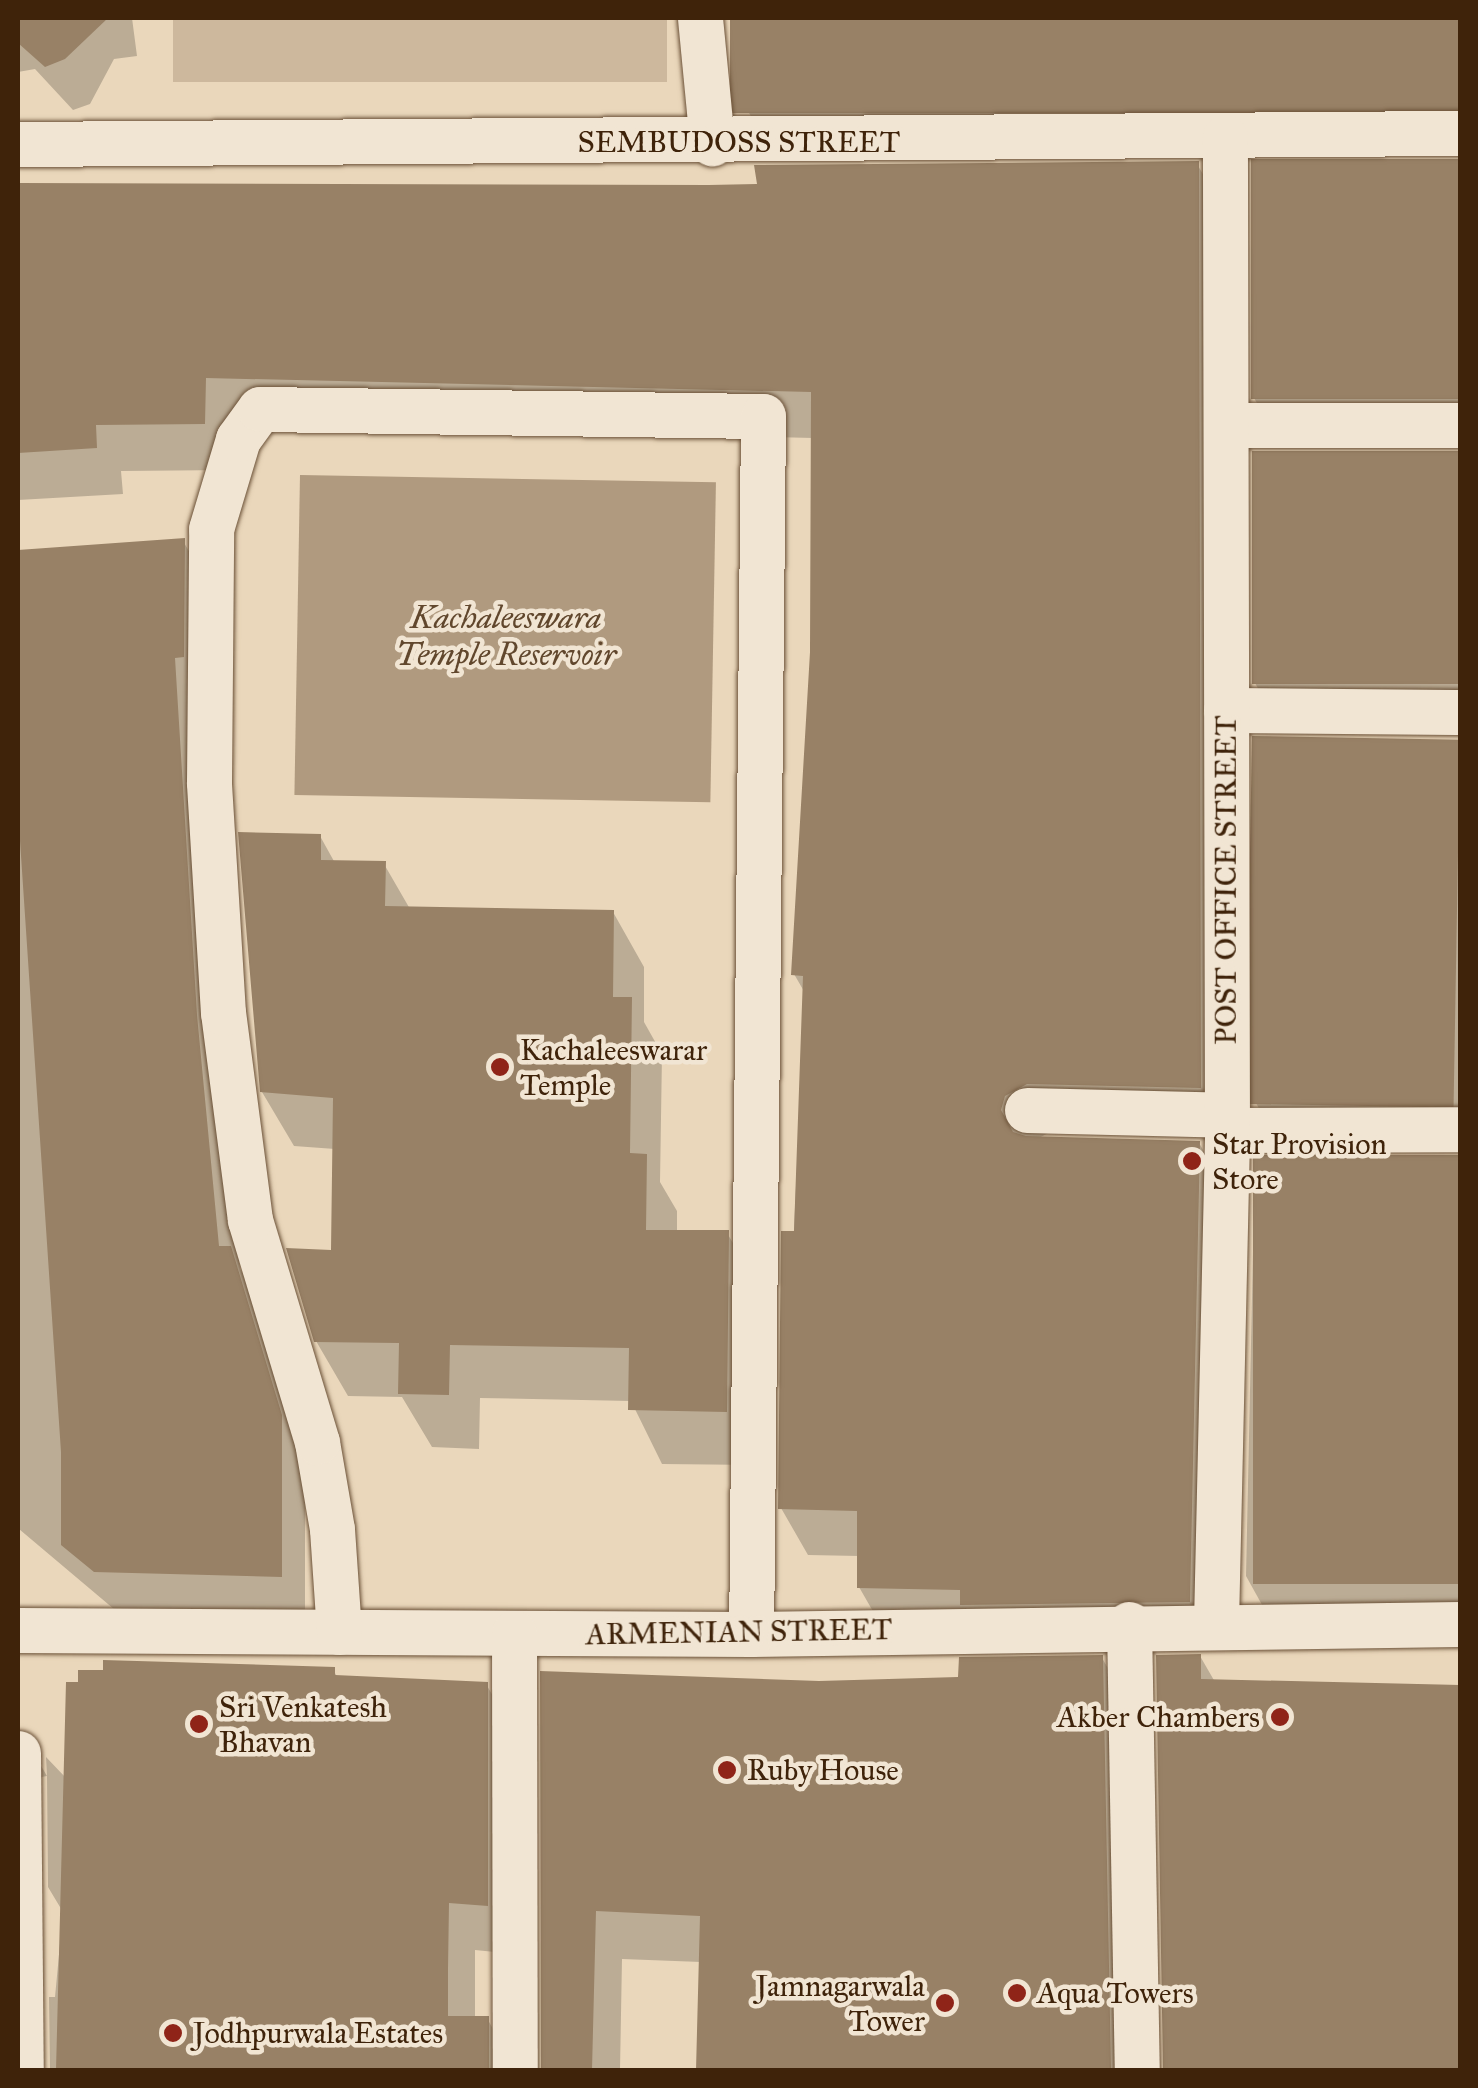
<!DOCTYPE html>
<style>
body{margin:0}
#map{position:relative;width:1478px;height:2088px;overflow:hidden;background:#ead7bb;font-family:"IM FELL Great Primer",serif}
div>[style]{position:absolute}
[style*='--x']{left:calc(var(--x)*1px);top:calc(var(--y)*1px);width:calc(var(--w)*1px);rotate:calc(var(--a)*1deg)}
.green>*{inset:0;background:#cdb89d;transform-origin:0 0}
.water>*{inset:0;background:#b09a7f;transform-origin:0 0}
.shadow>*{inset:0;background:#0003}
.building>*{inset:0;background:#988166;transform-origin:0 0}
.roads{filter:drop-shadow(0 0 2px #6a5036) drop-shadow(0 0 2px #6a5036)}
.street>*{height:45px;margin:-22.5px;padding:0 22.5px;transform-origin:22.5px;border-radius:22.5px;background:#f1e5d3}
.dots>*{width:28px;height:28px;translate:-50% -50%;box-sizing:border-box;border:5px solid #f1e5d3;border-radius:50%}
span{translate:-50% -50%;white-space:nowrap;text-align:center;line-height:1.15;-webkit-text-stroke:9px #f1e5d3;paint-order:stroke}
.street-label{font-size:30px;color:#3f230a}
.poi-label{font-size:30px;color:#3f230a}
.left{translate:0 -50%;text-align:left}
.right{translate:-100% -50%;text-align:right}
.water-label{font-size:32px;color:#61472d;font-style:italic}
.frame{position:absolute;inset:0;border:20px solid #3f230a;pointer-events:none}
</style>
<div id="map">
<div class="green">
<i style="left:173px;top:18px;width:494px;height:64px"></i>
</div>
<div class="water">
<i style="left:300px;top:475px;width:416px;height:320px;rotate:1deg"></i>
</div>
<div class="shadow">
<i style="clip-path:polygon(18px 18px,132px 18px,137px 56px,114px 59px,90px 104px,73px 110px,35px 69px,18px 72px)"></i>
<i style="clip-path:polygon(730px 18px,1460px 18px,1460px 151px,773px 156px,748px 111px)"></i>
<i style="clip-path:polygon(1460px 162px,1460px 442px,1280px 442px,1254px 398px,1254px 163px)"></i>
<i style="clip-path:polygon(1197px 164px,1224px 210px,1226px 1134px,1054px 1130px,1037px 1139px,1199px 1143px,1226px 1190px,1216px 1648px,886px 1634px,859px 1587px,859px 1556px,808px 1555px,781px 1508px,805px 993px,794px 974px,812px 652px,813px 438px,231px 424px,230px 470px,121px 471px,123px 494px,18px 500px,18px 186px,709px 188px)"></i>
<i style="clip-path:polygon(1254px 454px,1460px 454px,1460px 729px,1280px 728px,1255px 683px)"></i>
<i style="clip-path:polygon(183px 541px,208px 584px,220px 1060px,240px 1269px,254px 1292px,305px 1461px,305px 1620px,121px 1615px,19px 1529px,18px 1614px,18px 552px)"></i>
<i style="clip-path:polygon(1255px 739px,1460px 741px,1460px 1147px,1281px 1147px,1256px 1103px)"></i>
<i style="clip-path:polygon(320px 836px,335px 863px,384px 864px,410px 909px,613px 912px,644px 967px,644px 1022px,662px 1054px,660px 1182px,677px 1211px,677px 1232px,727px 1233px,759px 1287px,757px 1465px,662px 1464px,631px 1401px,480px 1398px,479px 1449px,432px 1447px,402px 1397px,348px 1396px,316px 1341px,333px 1252px,335px 1149px,294px 1146px,262px 1092px)"></i>
<i style="clip-path:polygon(1460px 1158px,1460px 1627px,1271px 1621px,1246px 1576px,1255px 1159px)"></i>
<i style="clip-path:polygon(1200px 1656px,1215px 1682px,1460px 1688px,1460px 2070px,1166px 2070px,1158px 1657px)"></i>
<i style="clip-path:polygon(1102px 1658px,1130px 1706px,1136px 2070px,698px 2070px,701px 1962px,622px 1959px,620px 2070px,544px 2070px,543px 1673px,819px 1683px,961px 1679px)"></i>
<i style="clip-path:polygon(333px 1670px,338px 1678px,486px 1684px,514px 1732px,515px 1954px,475px 1950px,475px 2018px,487px 2018px,515px 2070px,50px 2070px,49px 1997px,55px 1997px,63px 1912px,48px 1887px,47px 1776px,31px 1779px,18px 1936px,18px 1727px,47px 1776px,46px 1757px,66px 1778px)"></i>
</div>
<div class="building">
<i style="clip-path:polygon(18px 18px,108px 18px,65px 59px,45px 67px,18px 43px)"></i>
<i style="left:730px;top:18px;width:730px;height:95px"></i>
<i style="left:1460px;top:159px;width:240px;height:209px;rotate:90deg"></i>
<i style="clip-path:polygon(1199px 161px,1201px 1088px,1027px 1084px,1005px 1096px,1001px 1110px,1013px 1132px,1026px 1136px,1200px 1141px,1190px 1602px,960px 1605px,960px 1590px,857px 1588px,857px 1511px,778px 1509px,781px 1231px,794px 1231px,803px 976px,791px 975px,810px 652px,811px 392px,206px 378px,205px 424px,96px 425px,97px 448px,18px 453px,18px 183px,709px 185px,757px 184px,754px 165px)"></i>
<i style="left:1252px;top:451px;width:208px;height:233px"></i>
<i style="clip-path:polygon(185px 538px,184px 657px,175px 658px,197px 1015px,219px 1246px,231px 1246px,282px 1415px,282px 1577px,94px 1572px,61px 1545px,61px 1452px,18px 811px,18px 550px)"></i>
<i style="left:1252px;top:736px;width:208px;height:368px;rotate:1deg"></i>
<i style="clip-path:polygon(238px 832px,321px 834px,321px 860px,386px 861px,385px 906px,614px 910px,613px 997px,632px 997px,630px 1153px,647px 1154px,646px 1230px,729px 1230px,727px 1412px,628px 1410px,629px 1348px,450px 1345px,449px 1395px,398px 1394px,399px 1343px,314px 1342px,286px 1248px,331px 1250px,333px 1098px,260px 1092px)"></i>
<i style="left:1460px;top:1155px;width:429px;height:207px;rotate:90deg"></i>
<i style="clip-path:polygon(1201px 1654px,1201px 1679px,1460px 1685px,1460px 2070px,1163px 2070px,1156px 1655px)"></i>
<i style="clip-path:polygon(1103px 1655px,1111px 2070px,696px 2070px,700px 1916px,596px 1911px,592px 2070px,541px 2070px,540px 1671px,819px 1681px,958px 1677px,959px 1657px)"></i>
<i style="clip-path:polygon(103px 1660px,335px 1667px,335px 1675px,488px 1682px,488px 1906px,449px 1903px,448px 1969px,448px 2016px,489px 2016px,489px 2070px,56px 2070px,66px 1682px,78px 1682px,78px 1670px,103px 1670px)"></i>
</div>
<div class="roads">
<div class="street">
<i style="--x:700;--y:18;--w:126;--a:84.5"></i>
<i style="--x:18;--y:144;--w:1442;--a:-0.44"></i>
<i style="--x:1226;--y:425;--w:234;--a:0"></i>
<i style="--x:1226;--y:710;--w:234;--a:0.5"></i>
<i style="--x:1027;--y:1110;--w:199;--a:1.4"></i>
<i style="--x:1227;--y:1130;--w:233;--a:-0.2"></i>
<i style="--x:1216;--y:1623;--w:493;--a:-88.7"></i>
<i style="--x:1227;--y:1130;--w:993;--a:-90.12"></i>
<i style="--x:1129;--y:1624;--w:446;--a:89"></i>
<i style="--x:18;--y:1630;--w:733;--a:0.31"></i>
<i style="--x:751;--y:1634;--w:709;--a:-0.81"></i>
<i style="--x:339;--y:1632;--w:103;--a:-93.9"></i>
<i style="--x:332;--y:1529;--w:88;--a:-99.8"></i>
<i style="--x:317;--y:1442;--w:232;--a:-106.8"></i>
<i style="--x:250;--y:1220;--w:209;--a:-97.4"></i>
<i style="--x:223;--y:1013;--w:231;--a:-93.5"></i>
<i style="--x:209;--y:782;--w:253;--a:-89.5"></i>
<i style="--x:211;--y:529;--w:94;--a:-73.3"></i>
<i style="--x:238;--y:439;--w:37;--a:-54"></i>
<i style="--x:260;--y:409;--w:503;--a:0.8"></i>
<i style="--x:763;--y:416;--w:1218;--a:90.56"></i>
<i style="--x:514;--y:1633;--w:437;--a:89.9"></i>
<i style="--x:18;--y:1753;--w:317;--a:89.5"></i>
</div>
</div>
<div class="dots">
<i style="left:500px;top:1067px;background:#8f2418"></i>
<i style="left:1192px;top:1161px;background:#8f2418"></i>
<i style="left:1280px;top:1717px;background:#8f2418"></i>
<i style="left:199px;top:1724px;background:#8f2418"></i>
<i style="left:727px;top:1770px;background:#8f2418"></i>
<i style="left:1017px;top:1993px;background:#8f2418"></i>
<i style="left:945px;top:2003px;background:#8f2418"></i>
<i style="left:173px;top:2033px;background:#8f2418"></i>
</div>
<div class="street-label">
<span style="left:739px;top:142px">SEMBUDOSS STREET</span>
<span style="left:1226px;top:880px;rotate:-90deg">POST OFFICE STREET</span>
<span style="left:739px;top:1632px;rotate:-1deg">ARMENIAN STREET</span>
</div>
<div class="poi-label">
<span class="left" style="left:520px;top:1067px">Kachaleeswarar<br>Temple</span>
<span class="left" style="left:1212px;top:1161px">Star Provision<br>Store</span>
<span class="left" style="left:219px;top:1724px">Sri Venkatesh<br>Bhavan</span>
<span class="right" style="left:1260px;top:1717px">Akber Chambers</span>
<span class="left" style="left:747px;top:1770px">Ruby House</span>
<span class="right" style="left:925px;top:2003px">Jamnagarwala<br>Tower</span>
<span class="left" style="left:1037px;top:1993px">Aqua Towers</span>
<span class="left" style="left:193px;top:2033px">Jodhpurwala Estates</span>
</div>
<div class="water-label">
<span style="left:506px;top:637px">Kachaleeswara<br>Temple Reservoir</span>
</div>
<div class="frame"></div>
</div>
